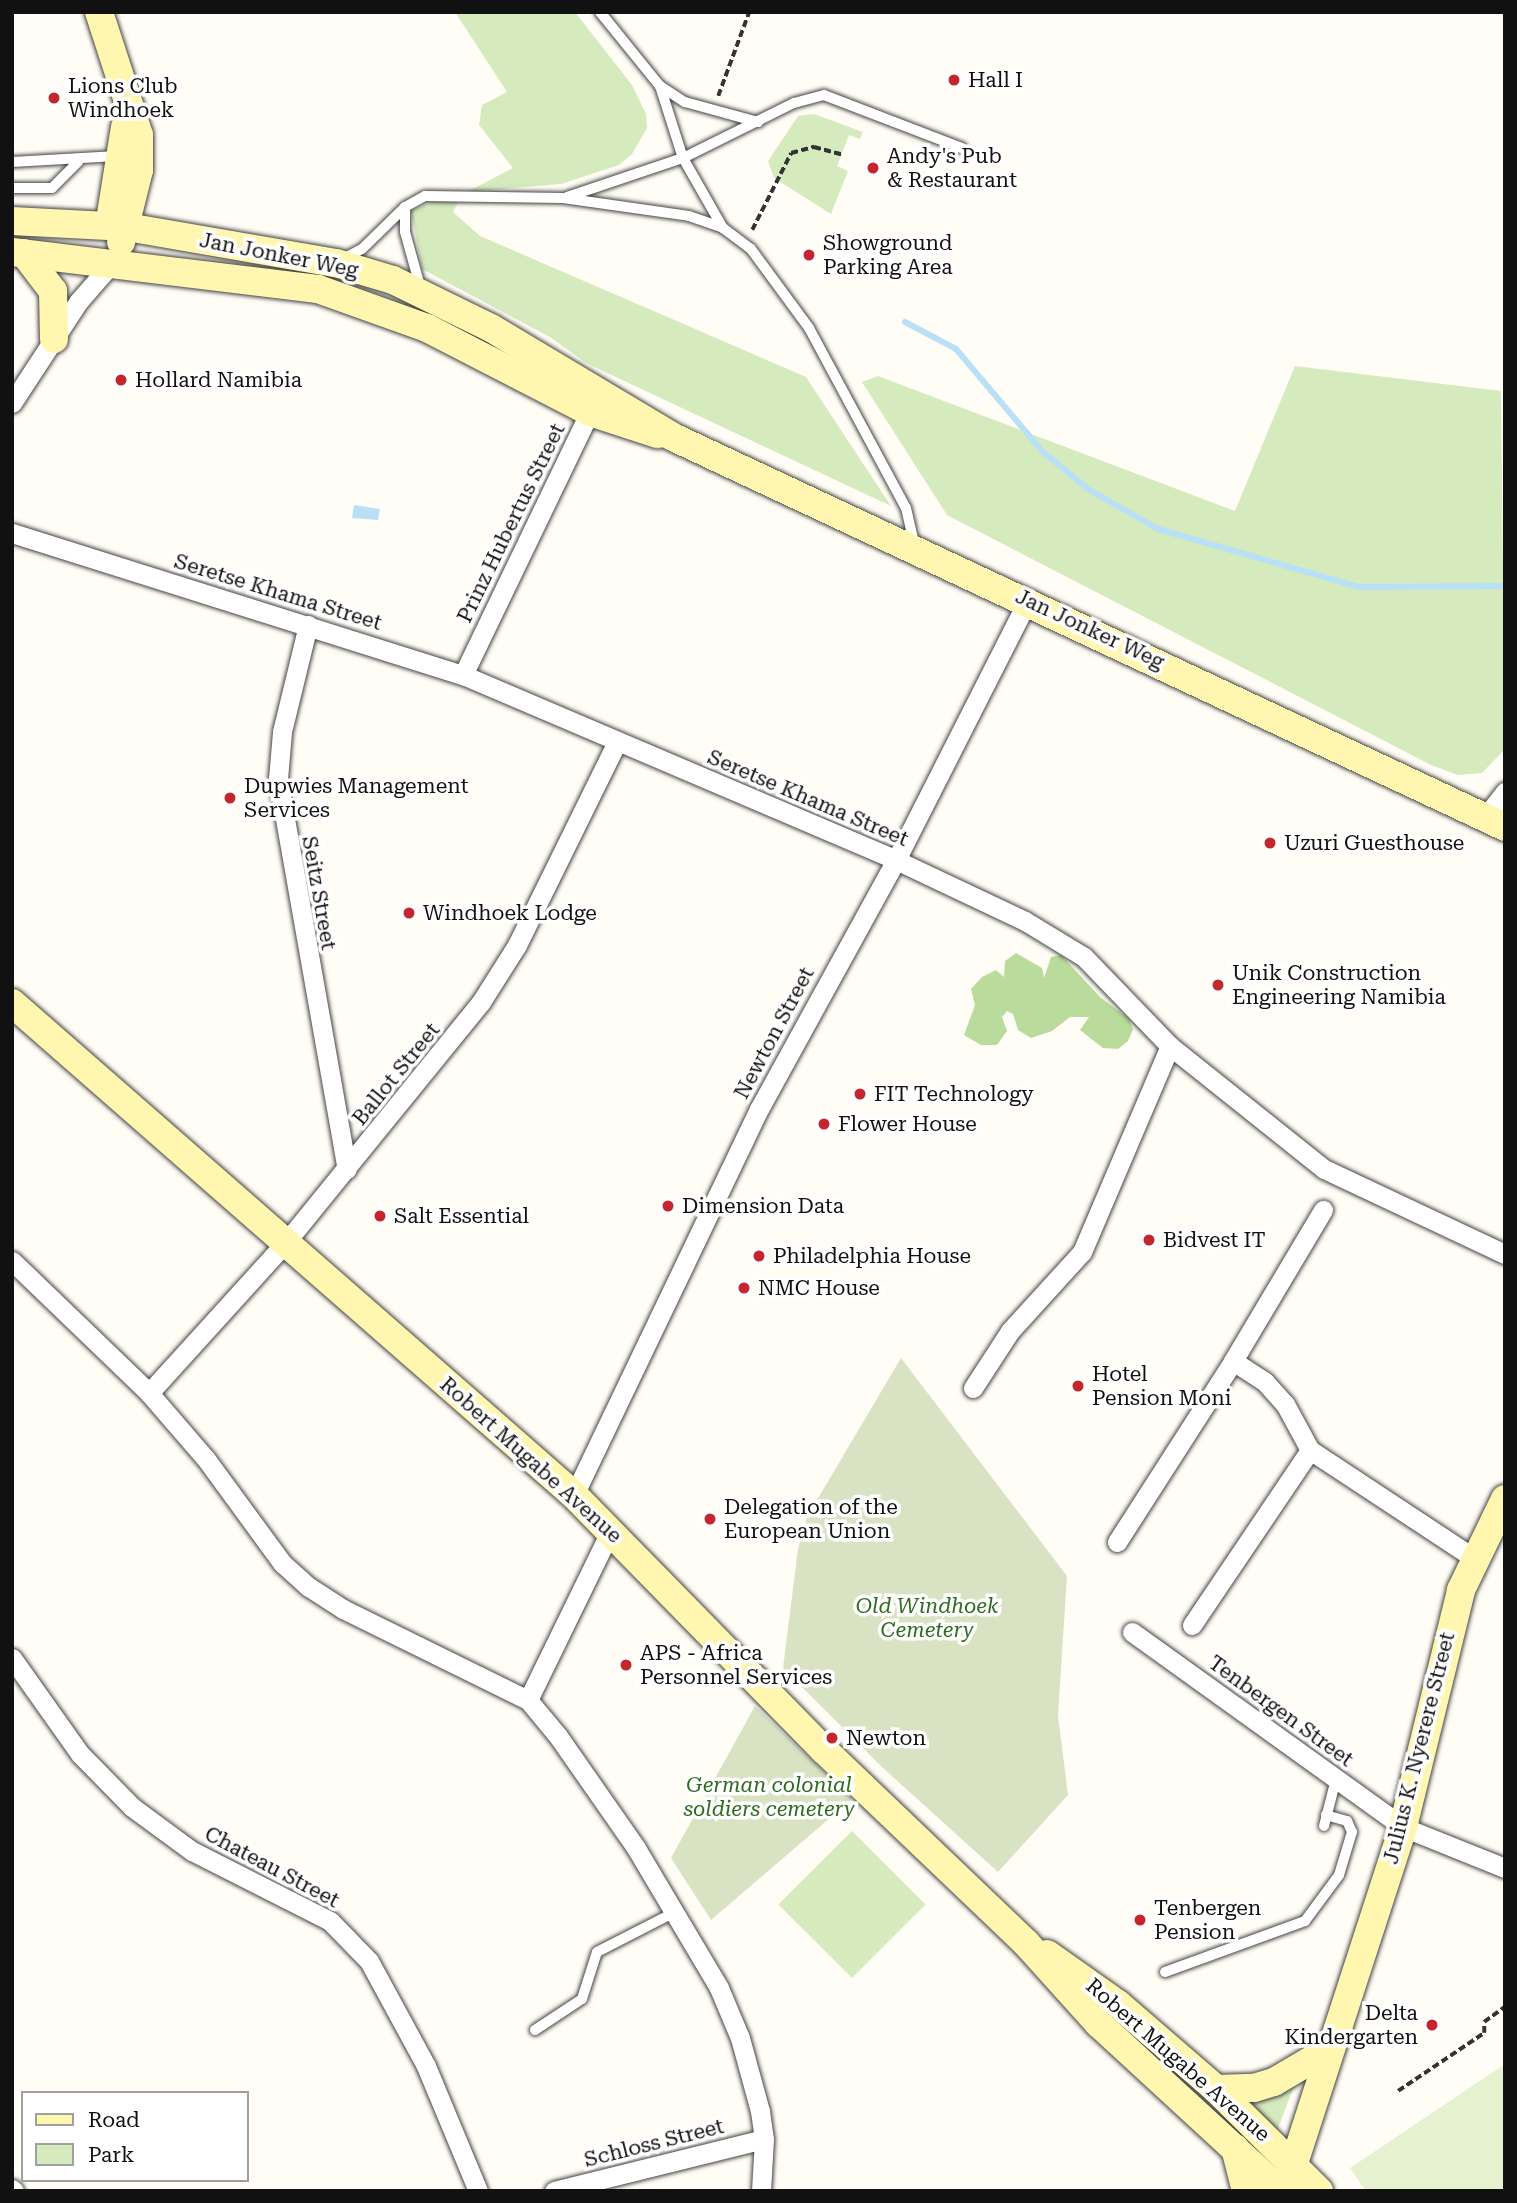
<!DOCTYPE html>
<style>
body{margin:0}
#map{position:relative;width:1517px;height:2203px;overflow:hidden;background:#fffdf5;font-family:"Roboto Serif",serif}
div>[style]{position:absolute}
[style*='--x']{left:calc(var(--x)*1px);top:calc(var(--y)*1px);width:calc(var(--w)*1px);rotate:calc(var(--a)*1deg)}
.green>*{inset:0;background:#d5ebbd;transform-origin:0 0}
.forest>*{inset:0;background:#b9dc9c}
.cemetery>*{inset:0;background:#d9e3c4}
.pitch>*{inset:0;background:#e6f2cf}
.water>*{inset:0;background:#b9e0f7}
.stream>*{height:6px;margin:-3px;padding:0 3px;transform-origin:3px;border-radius:3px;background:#b9e0f7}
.path>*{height:3.5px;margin-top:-1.75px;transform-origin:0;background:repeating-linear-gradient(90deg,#333 0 7px,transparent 0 10.5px)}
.roads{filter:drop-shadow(0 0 2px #444) drop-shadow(0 0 2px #444)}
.lane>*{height:10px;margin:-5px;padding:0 5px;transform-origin:5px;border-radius:5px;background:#fff}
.street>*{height:19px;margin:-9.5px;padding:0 9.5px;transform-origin:9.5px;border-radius:9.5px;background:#fff}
.secondary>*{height:28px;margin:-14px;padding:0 14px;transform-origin:14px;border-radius:14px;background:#fff6b0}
.dots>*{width:19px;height:19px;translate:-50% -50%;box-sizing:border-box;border:4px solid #fff;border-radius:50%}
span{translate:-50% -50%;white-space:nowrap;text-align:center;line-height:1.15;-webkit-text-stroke:7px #fff;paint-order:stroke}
.poi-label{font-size:21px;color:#111}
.left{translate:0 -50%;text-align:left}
.right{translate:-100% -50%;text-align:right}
.street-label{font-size:21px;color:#111}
.park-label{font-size:21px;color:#2f6b1f;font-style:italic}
.frame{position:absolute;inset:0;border:14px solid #111;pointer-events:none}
.legend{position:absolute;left:21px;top:2091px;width:228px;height:91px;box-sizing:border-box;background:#fff;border:2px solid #a0a0a0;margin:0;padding:9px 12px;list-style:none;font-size:21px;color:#111}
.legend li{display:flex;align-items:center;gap:14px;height:35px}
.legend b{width:35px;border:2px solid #a0a0a0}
</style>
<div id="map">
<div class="green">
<i style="clip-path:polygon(455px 12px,575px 12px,632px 85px,646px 114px,647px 128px,632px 154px,619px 165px,561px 184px,467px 192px,513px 168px,479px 125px,482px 105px,507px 92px)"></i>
<i style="clip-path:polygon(814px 114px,863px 132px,860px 139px,849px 135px,837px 166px,848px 171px,831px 214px,774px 178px,768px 161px,798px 116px)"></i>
<i style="clip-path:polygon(434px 201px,458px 202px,453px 212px,480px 236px,806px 377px,891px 506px,586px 363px,550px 337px,422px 269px,411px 211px)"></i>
<i style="clip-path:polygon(1295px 366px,1501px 391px,1505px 749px,1482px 773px,1458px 775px,1431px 765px,947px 515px,862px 382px,878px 376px,1235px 511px)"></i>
<i style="left:852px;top:1831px;width:104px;height:104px;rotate:45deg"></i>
<i style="clip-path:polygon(1297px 2078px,1277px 2131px,1244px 2101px)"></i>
</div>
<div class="forest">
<i style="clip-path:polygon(1016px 953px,1042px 968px,1044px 978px,1051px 957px,1061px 955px,1100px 997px,1129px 1019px,1133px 1029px,1128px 1041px,1118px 1049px,1103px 1048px,1080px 1030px,1089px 1017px,1070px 1017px,1052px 1031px,1031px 1038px,1018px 1030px,1013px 1014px,1007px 1011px,1002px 1017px,1007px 1031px,997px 1045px,981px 1045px,964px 1035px,975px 1005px,971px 989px,982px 977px,996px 970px,1004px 977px,1005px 961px)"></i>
</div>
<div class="cemetery">
<i style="clip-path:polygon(901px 1358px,1067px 1576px,1058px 1715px,1068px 1795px,998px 1872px,883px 1768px,783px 1668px,798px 1549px,807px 1517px)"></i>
<i style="clip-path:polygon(755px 1706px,852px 1799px,711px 1920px,671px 1858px)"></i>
</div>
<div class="pitch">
<i style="clip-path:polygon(1505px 2064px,1505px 2191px,1366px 2191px,1350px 2168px)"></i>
</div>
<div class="water">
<i style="clip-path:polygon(354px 505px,380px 509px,378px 520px,352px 518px)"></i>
</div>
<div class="stream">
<i style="--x:905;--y:322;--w:58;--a:27.9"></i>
<i style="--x:956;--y:349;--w:135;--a:49.8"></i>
<i style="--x:1043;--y:452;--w:58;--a:39.4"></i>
<i style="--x:1088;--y:489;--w:81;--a:29.7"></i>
<i style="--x:1158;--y:529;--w:209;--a:16.1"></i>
<i style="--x:1359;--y:587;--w:146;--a:-0.4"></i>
</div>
<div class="path">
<i style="--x:718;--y:96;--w:90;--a:-69.7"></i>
<i style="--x:752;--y:230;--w:86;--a:-63.1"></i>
<i style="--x:791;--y:153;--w:24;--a:-15"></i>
<i style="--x:814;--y:147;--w:30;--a:15"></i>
<i style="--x:1398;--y:2091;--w:104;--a:-34"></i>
<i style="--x:1484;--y:2033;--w:11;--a:-90"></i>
<i style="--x:1484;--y:2022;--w:26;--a:-36"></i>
</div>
<div class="roads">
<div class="lane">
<i style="--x:600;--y:12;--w:95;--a:51"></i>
<i style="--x:660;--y:86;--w:76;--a:72.3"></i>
<i style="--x:683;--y:158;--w:81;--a:60.3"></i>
<i style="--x:660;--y:86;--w:30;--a:33"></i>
<i style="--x:685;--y:102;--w:76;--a:15.3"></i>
<i style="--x:12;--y:162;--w:105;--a:-3.3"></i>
<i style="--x:12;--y:188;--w:40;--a:0"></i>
<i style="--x:52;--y:188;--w:37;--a:-45"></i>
<i style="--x:567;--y:197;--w:122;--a:-18.6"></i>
<i style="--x:683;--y:158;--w:124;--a:-26.4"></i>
<i style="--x:794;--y:103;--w:31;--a:-15"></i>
<i style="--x:824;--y:95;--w:148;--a:21"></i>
<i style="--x:405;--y:207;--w:25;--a:90"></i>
<i style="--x:405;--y:232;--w:56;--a:74.5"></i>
<i style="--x:343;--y:259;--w:21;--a:-28"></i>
<i style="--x:362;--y:249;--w:60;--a:-44.3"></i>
<i style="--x:405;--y:207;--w:23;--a:-29"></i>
<i style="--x:425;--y:196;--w:138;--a:0.8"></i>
<i style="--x:563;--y:198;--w:127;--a:8.1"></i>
<i style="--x:689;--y:216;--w:36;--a:19"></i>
<i style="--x:723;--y:228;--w:35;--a:37"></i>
<i style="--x:751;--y:249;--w:98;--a:53.7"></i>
<i style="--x:809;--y:328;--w:204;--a:61.7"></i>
<i style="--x:906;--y:508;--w:39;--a:77"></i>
<i style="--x:1324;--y:1826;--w:49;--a:-75.7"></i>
<i style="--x:1165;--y:1972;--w:149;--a:-20"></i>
<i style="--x:1305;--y:1921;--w:57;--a:-53.5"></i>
<i style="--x:1339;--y:1875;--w:45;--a:-73.2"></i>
<i style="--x:1352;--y:1832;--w:12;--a:-114"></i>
<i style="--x:1347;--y:1821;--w:22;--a:-164"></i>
<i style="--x:535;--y:2030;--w:56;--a:-33.4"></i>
<i style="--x:582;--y:1999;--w:49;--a:-72.3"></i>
<i style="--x:597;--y:1952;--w:88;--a:-27.1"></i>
</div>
<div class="street">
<i style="--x:12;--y:403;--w:121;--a:-56.8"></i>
<i style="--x:78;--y:302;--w:52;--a:-48.9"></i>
<i style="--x:12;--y:533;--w:473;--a:17.5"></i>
<i style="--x:463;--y:675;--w:471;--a:23.1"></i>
<i style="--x:896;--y:860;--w:143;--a:25.3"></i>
<i style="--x:1025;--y:921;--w:69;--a:31.4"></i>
<i style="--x:1084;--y:957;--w:124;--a:46"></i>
<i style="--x:1170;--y:1046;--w:197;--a:38.6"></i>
<i style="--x:1324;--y:1169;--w:200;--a:25.2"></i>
<i style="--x:308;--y:625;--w:110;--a:103.7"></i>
<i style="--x:282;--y:732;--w:47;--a:94.9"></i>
<i style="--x:278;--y:779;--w:396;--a:80"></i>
<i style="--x:463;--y:675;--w:304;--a:-64.3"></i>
<i style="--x:1486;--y:816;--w:31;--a:-52"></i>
<i style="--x:12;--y:1261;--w:190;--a:43.9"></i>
<i style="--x:149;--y:1393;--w:87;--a:49.2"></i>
<i style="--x:206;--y:1459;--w:129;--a:53.8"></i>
<i style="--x:282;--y:1563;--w:36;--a:42"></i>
<i style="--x:309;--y:1587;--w:40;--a:32.9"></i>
<i style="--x:343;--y:1609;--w:206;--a:26.2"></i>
<i style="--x:528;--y:1700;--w:47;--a:50.2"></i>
<i style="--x:558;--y:1736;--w:136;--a:55.1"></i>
<i style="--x:636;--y:1848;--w:163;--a:59.3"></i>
<i style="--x:719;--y:1988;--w:54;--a:67.2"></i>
<i style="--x:740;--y:2038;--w:76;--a:74.7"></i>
<i style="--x:760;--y:2111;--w:28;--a:82"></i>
<i style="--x:764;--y:2139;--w:52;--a:93.3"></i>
<i style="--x:1233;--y:1361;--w:176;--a:-59.2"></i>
<i style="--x:973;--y:1388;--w:68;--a:-57"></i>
<i style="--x:1010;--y:1331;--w:107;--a:-47.7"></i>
<i style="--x:1082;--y:1252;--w:224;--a:-66.9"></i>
<i style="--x:149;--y:1393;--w:204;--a:-47.8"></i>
<i style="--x:286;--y:1242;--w:309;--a:-50.9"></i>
<i style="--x:481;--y:1002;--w:67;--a:-57.7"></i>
<i style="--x:517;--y:945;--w:226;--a:-63.8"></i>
<i style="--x:574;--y:1495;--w:428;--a:-64.4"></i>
<i style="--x:759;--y:1109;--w:284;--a:-61.2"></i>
<i style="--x:896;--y:860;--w:292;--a:-63.1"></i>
<i style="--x:1117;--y:1542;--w:215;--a:-57.3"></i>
<i style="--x:1233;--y:1361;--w:38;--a:33"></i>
<i style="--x:1265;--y:1382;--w:30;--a:48"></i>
<i style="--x:1285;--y:1404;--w:52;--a:61.5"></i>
<i style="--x:1310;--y:1450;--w:196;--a:33.4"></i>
<i style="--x:1192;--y:1625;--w:211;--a:-56"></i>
<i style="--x:1132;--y:1632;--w:334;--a:35.7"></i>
<i style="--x:1403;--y:1827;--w:110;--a:21.9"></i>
<i style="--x:12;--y:1658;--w:118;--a:54.7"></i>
<i style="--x:80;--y:1754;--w:74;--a:45.5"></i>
<i style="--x:132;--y:1807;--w:74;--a:36.3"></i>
<i style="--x:192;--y:1851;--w:155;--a:26.9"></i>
<i style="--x:330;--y:1921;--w:56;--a:45.7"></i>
<i style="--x:369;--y:1961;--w:119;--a:61.5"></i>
<i style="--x:426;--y:2066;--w:135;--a:67.4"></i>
<i style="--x:528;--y:1700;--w:189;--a:-64"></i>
<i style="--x:12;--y:2189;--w:3;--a:45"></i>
<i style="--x:554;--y:2191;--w:216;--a:-13.9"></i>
</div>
<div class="secondary">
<i style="--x:99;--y:12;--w:129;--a:72"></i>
<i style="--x:139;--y:135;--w:35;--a:90"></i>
<i style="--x:139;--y:170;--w:74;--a:104"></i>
<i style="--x:111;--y:214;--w:88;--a:-80.9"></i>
<i style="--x:12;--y:221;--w:115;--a:3"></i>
<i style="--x:127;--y:227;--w:212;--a:9.8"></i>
<i style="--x:336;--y:263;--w:59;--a:16.6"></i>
<i style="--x:393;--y:280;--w:109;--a:26.1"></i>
<i style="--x:491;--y:328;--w:212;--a:30.9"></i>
<i style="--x:673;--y:437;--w:919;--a:25.11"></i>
<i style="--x:12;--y:252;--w:308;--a:6.9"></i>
<i style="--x:318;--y:289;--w:116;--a:19.7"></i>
<i style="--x:427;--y:328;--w:183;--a:27.3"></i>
<i style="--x:590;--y:412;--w:71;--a:18.2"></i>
<i style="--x:24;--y:253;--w:48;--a:52.7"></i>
<i style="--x:53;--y:291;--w:48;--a:88.8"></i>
<i style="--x:12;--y:1003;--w:747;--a:41.2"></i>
<i style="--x:574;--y:1495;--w:357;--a:45.6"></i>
<i style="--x:824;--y:1750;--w:279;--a:43.7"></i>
<i style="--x:1026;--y:1943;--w:108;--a:48"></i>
<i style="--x:1098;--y:2023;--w:248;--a:42.6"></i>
<i style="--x:1047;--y:1954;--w:87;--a:35.2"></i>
<i style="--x:1118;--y:2004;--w:130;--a:40.9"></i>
<i style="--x:1216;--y:2089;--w:145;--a:44.7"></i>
<i style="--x:1216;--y:2089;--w:38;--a:-2"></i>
<i style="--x:1254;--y:2088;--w:21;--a:-17"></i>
<i style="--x:1274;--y:2082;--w:65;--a:-30.5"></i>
<i style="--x:1235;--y:2148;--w:44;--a:75.7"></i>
<i style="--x:1285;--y:2191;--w:383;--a:-72"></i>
<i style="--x:1403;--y:1827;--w:244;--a:-76.2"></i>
<i style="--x:1461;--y:1590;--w:101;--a:-64.2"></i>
</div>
</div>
<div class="dots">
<i style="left:954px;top:80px;background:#c4262e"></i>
<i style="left:54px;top:98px;background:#c4262e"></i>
<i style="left:873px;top:168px;background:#c4262e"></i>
<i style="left:809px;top:255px;background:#c4262e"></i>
<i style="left:121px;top:380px;background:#c4262e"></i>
<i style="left:230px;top:798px;background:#c4262e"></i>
<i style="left:1270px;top:843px;background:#c4262e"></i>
<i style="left:409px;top:913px;background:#c4262e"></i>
<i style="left:1218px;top:985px;background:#c4262e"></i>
<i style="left:860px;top:1094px;background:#c4262e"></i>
<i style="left:824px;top:1124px;background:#c4262e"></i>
<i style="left:668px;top:1206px;background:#c4262e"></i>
<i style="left:380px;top:1216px;background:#c4262e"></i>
<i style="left:1149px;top:1240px;background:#c4262e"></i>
<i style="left:759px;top:1256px;background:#c4262e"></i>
<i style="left:744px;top:1288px;background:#c4262e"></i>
<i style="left:1078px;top:1386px;background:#c4262e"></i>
<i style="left:710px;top:1519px;background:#c4262e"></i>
<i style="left:626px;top:1665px;background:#c4262e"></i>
<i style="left:832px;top:1738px;background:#c4262e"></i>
<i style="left:1140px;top:1920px;background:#c4262e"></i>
<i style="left:1432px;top:2025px;background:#c4262e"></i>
</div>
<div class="poi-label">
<span class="left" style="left:968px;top:80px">Hall I</span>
<span class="left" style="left:68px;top:98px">Lions Club<br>Windhoek</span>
<span class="left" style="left:887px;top:168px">Andy's Pub<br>&amp; Restaurant</span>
<span class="left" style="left:823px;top:255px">Showground<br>Parking Area</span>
<span class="left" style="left:135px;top:380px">Hollard Namibia</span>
<span class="left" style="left:244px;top:798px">Dupwies Management<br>Services</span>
<span class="left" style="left:1284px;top:843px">Uzuri Guesthouse</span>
<span class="left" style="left:423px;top:913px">Windhoek Lodge</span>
<span class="left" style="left:1232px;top:985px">Unik Construction<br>Engineering Namibia</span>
<span class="left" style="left:874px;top:1094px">FIT Technology</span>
<span class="left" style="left:838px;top:1124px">Flower House</span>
<span class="left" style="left:682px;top:1206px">Dimension Data</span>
<span class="left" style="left:394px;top:1216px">Salt Essential</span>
<span class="left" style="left:1163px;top:1240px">Bidvest IT</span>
<span class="left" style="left:773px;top:1256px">Philadelphia House</span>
<span class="left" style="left:758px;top:1288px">NMC House</span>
<span class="left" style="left:1092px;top:1386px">Hotel<br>Pension Moni</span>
<span class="left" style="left:724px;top:1519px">Delegation of the<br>European Union</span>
<span class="left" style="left:640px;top:1665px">APS - Africa<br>Personnel Services</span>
<span class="left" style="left:846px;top:1738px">Newton</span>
<span class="left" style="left:1154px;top:1920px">Tenbergen<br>Pension</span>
<span class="right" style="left:1418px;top:2025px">Delta<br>Kindergarten</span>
</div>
<div class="street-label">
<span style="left:279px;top:255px;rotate:11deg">Jan Jonker Weg</span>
<span style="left:511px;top:523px;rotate:-64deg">Prinz Hubertus Street</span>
<span style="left:278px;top:592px;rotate:17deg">Seretse Khama Street</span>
<span style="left:1090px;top:629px;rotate:25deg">Jan Jonker Weg</span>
<span style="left:808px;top:798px;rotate:23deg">Seretse Khama Street</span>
<span style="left:319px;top:893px;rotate:80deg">Seitz Street</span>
<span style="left:774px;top:1033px;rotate:-62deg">Newton Street</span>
<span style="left:396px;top:1074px;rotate:-51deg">Ballot Street</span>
<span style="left:531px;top:1460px;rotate:42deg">Robert Mugabe Avenue</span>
<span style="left:1281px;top:1711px;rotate:36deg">Tenbergen Street</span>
<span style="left:1419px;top:1748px;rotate:-76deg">Julius K. Nyerere Street</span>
<span style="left:272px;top:1867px;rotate:28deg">Chateau Street</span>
<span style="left:1178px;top:2060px;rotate:41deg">Robert Mugabe Avenue</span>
<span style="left:654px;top:2143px;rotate:-14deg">Schloss Street</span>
</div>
<div class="park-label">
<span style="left:927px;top:1618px">Old Windhoek<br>Cemetery</span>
<span style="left:769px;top:1797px">German colonial<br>soldiers cemetery</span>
</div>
<div class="frame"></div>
<ul class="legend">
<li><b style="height:9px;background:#fff6b0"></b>Road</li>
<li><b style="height:19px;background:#d5ebbd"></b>Park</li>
</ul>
</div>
